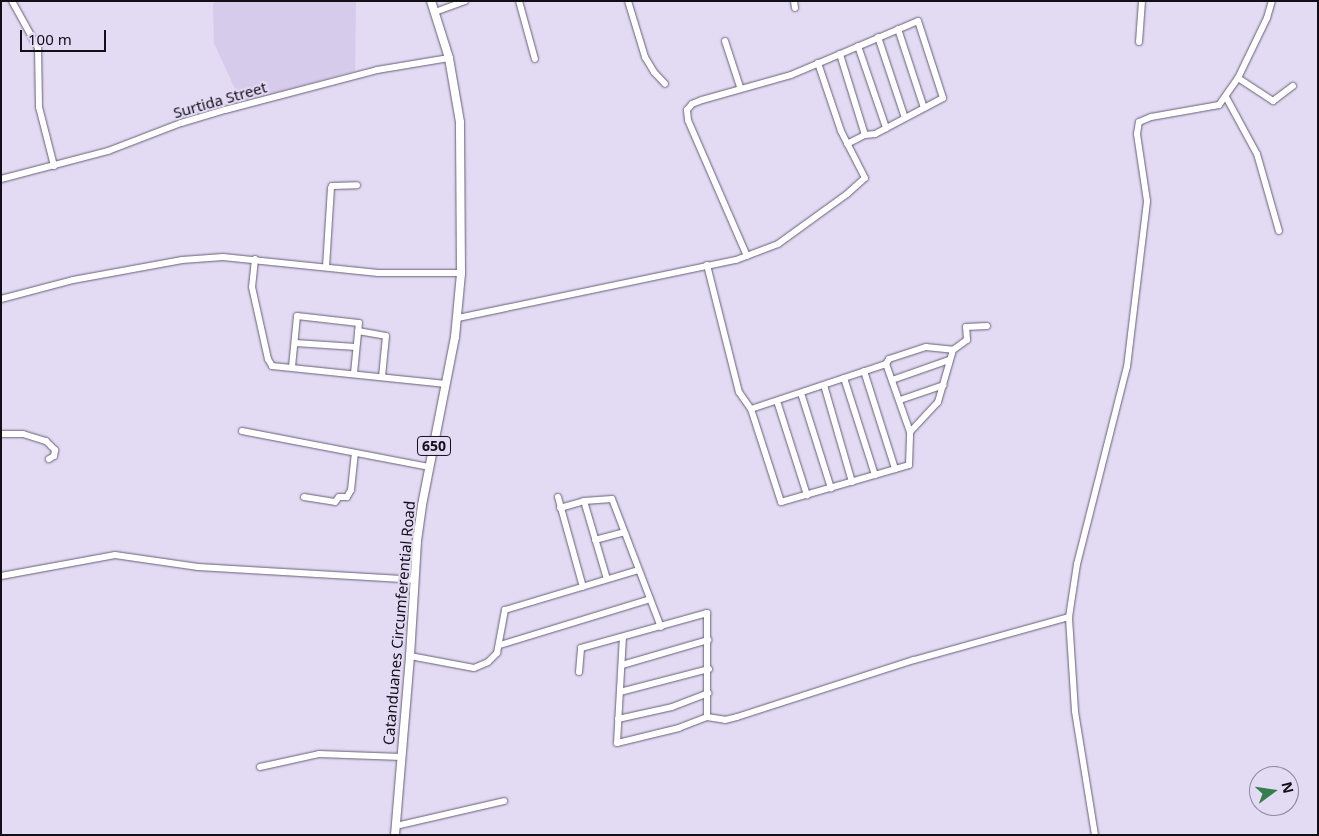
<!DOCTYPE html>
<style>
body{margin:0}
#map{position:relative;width:1319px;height:836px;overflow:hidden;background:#e3daf4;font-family:"Noto Sans",sans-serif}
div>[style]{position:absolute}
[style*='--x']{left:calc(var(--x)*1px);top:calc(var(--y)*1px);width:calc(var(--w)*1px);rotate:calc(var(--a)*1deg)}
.built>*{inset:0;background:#d7cbeb}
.roads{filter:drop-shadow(0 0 1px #675f75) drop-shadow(0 0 1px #675f75)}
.minor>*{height:6px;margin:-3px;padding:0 3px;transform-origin:3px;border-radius:3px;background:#fff}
.major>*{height:8px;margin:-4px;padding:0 4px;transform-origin:4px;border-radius:4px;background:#fff}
span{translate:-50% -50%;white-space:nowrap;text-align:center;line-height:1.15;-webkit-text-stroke:4px #e3daf4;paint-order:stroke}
.shield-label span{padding:1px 4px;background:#e3daf4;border:1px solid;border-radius:4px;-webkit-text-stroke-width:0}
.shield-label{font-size:14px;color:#120f17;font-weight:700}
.street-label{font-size:15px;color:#120f17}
.frame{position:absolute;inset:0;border:2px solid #120f17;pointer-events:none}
.north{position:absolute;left:1249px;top:766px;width:50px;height:50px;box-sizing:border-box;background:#e3daf4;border:1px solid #8f899c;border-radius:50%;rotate:76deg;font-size:14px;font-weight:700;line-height:20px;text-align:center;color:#120f17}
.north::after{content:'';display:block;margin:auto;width:18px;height:22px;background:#347f4d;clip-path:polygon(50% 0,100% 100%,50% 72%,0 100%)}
.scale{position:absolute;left:20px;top:30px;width:86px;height:22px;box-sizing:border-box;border:2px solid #120f17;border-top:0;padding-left:6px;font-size:15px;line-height:18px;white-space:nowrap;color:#120f17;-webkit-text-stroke:4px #e3daf4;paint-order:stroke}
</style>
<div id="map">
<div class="built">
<i style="clip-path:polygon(217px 1px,356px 1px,355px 71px,241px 102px,214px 43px,213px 4px)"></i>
</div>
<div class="roads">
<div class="minor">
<i style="--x:12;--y:1;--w:54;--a:61"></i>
<i style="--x:38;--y:48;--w:59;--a:89"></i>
<i style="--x:39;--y:107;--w:61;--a:75.7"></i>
<i style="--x:519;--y:1;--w:60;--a:74.6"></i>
<i style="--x:628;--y:1;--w:59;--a:73.1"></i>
<i style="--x:645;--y:57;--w:17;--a:59"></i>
<i style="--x:654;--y:72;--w:16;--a:47"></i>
<i style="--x:794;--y:1;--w:7;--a:82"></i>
<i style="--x:435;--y:12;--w:32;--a:-20"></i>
<i style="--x:898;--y:29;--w:83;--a:71.8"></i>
<i style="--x:878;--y:37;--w:85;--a:71.6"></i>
<i style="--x:725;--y:41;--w:48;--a:71.9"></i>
<i style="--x:1139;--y:42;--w:41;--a:-85.8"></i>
<i style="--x:858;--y:46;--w:87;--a:71.1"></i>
<i style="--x:1238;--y:78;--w:42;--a:33.3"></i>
<i style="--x:1273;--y:101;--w:25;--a:-37"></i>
<i style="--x:1226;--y:97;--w:65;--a:61.5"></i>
<i style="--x:1257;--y:154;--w:80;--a:74.1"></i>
<i style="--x:847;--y:144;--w:20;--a:-27"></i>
<i style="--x:1;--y:179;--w:111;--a:-14.7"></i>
<i style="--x:108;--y:151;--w:78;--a:-21"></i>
<i style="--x:181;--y:123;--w:46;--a:-16.5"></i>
<i style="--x:225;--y:110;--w:157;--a:-14.7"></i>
<i style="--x:377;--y:70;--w:73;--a:-9.5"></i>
<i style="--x:747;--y:256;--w:148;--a:-113.5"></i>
<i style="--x:688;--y:120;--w:10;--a:-96"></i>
<i style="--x:687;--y:110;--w:8;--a:-50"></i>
<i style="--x:692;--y:104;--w:11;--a:-22"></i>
<i style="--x:702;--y:100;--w:92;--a:-15.7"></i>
<i style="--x:791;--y:75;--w:138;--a:-23"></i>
<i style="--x:918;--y:21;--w:81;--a:72"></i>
<i style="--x:943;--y:98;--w:77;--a:152.1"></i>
<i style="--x:875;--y:134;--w:10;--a:174"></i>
<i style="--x:865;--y:135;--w:85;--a:-107.2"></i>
<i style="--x:255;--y:259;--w:28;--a:96"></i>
<i style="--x:252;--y:287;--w:74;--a:77.5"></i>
<i style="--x:268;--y:359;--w:8;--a:60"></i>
<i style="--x:272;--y:366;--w:175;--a:5.9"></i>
<i style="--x:707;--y:265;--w:131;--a:75.9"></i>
<i style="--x:739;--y:392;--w:21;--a:55"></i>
<i style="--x:751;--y:409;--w:98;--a:72.1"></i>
<i style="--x:781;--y:502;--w:133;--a:-16.1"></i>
<i style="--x:909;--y:465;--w:33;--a:-88"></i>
<i style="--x:910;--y:432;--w:72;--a:-109.4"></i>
<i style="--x:326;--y:267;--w:79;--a:-86.4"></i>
<i style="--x:331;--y:188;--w:2;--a:-63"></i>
<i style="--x:332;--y:186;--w:25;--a:-2"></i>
<i style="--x:1;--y:299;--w:74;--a:-14.8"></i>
<i style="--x:73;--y:280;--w:111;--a:-10.4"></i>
<i style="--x:182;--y:260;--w:41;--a:-4.2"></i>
<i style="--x:223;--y:257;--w:156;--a:5.9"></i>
<i style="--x:378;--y:273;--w:83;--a:0"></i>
<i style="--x:458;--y:318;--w:284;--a:-11.8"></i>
<i style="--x:736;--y:260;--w:45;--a:-20.9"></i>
<i style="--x:778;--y:244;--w:85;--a:-35.9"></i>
<i style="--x:847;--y:194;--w:24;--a:-42"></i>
<i style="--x:865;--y:178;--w:53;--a:-117.1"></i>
<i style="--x:841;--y:131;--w:72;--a:-108.7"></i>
<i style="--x:358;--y:331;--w:28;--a:10"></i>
<i style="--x:386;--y:336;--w:41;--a:95.6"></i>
<i style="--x:295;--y:343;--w:61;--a:3.8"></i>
<i style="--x:292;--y:367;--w:51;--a:-84.4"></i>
<i style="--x:297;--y:316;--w:62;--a:6.4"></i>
<i style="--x:359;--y:323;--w:50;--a:95.7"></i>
<i style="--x:864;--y:371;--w:103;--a:72.4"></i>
<i style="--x:844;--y:378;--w:102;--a:72.3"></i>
<i style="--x:892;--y:380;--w:60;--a:-19.3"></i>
<i style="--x:824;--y:385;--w:101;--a:73.9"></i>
<i style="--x:801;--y:393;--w:100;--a:72.5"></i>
<i style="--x:900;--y:400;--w:46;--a:-18.8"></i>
<i style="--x:777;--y:401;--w:99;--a:72.3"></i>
<i style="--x:751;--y:409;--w:142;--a:-18.4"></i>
<i style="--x:886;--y:364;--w:6;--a:-59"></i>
<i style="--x:889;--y:359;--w:39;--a:-18"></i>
<i style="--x:926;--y:347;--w:27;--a:6"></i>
<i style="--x:242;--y:431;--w:190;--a:10.9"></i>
<i style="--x:910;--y:432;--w:41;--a:-47"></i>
<i style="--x:938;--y:402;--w:54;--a:-73.9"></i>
<i style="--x:953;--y:350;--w:17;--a:-36"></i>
<i style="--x:967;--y:340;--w:13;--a:-94"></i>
<i style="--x:966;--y:327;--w:21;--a:-3"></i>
<i style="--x:1;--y:434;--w:22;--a:0"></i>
<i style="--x:23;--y:434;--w:24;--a:17"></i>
<i style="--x:46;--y:441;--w:13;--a:45"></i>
<i style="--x:55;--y:450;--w:6;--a:99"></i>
<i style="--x:54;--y:456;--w:6;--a:149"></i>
<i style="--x:304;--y:497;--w:31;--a:9"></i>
<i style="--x:335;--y:502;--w:6;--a:-51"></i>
<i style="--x:339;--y:497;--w:8;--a:0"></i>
<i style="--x:347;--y:497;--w:8;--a:-60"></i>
<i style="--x:351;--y:490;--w:36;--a:-84"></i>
<i style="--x:558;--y:497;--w:93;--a:74.5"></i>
<i style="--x:584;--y:501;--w:81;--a:73.6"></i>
<i style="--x:560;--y:508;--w:25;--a:-16"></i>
<i style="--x:584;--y:501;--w:28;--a:-4"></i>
<i style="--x:612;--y:499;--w:137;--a:69.1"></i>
<i style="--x:595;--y:540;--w:30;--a:-15"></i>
<i style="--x:1;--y:576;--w:116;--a:-10.4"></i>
<i style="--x:115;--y:555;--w:84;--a:8.2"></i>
<i style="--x:198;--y:567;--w:217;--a:3.4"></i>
<i style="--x:500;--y:645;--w:157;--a:-17"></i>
<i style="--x:410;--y:656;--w:65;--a:10.6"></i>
<i style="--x:474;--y:668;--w:15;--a:-23"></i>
<i style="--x:488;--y:662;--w:13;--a:-45"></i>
<i style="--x:497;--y:653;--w:44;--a:-79.5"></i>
<i style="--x:505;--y:610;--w:139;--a:-16.7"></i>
<i style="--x:622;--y:665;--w:90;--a:-16.2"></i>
<i style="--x:579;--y:672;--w:24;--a:-85"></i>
<i style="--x:581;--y:648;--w:131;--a:-15.5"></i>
<i style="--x:707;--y:613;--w:104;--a:90"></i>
<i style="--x:707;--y:717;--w:30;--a:159"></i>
<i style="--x:679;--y:728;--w:64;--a:166.4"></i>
<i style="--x:617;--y:743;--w:106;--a:-86.8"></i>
<i style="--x:620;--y:692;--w:92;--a:-14.5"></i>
<i style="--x:707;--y:717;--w:18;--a:9"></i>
<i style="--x:725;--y:720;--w:12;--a:-14"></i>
<i style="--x:737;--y:717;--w:186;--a:-17.9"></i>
<i style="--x:914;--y:660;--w:161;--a:-15.5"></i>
<i style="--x:618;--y:719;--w:55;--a:-12.5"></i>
<i style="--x:672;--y:707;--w:39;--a:-21"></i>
<i style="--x:260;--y:767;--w:60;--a:-12.4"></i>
<i style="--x:319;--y:754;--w:83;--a:2.1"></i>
<i style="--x:396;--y:826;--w:111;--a:-13"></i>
<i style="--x:1095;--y:835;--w:126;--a:-99.2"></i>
<i style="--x:1075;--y:711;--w:94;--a:-93.7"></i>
<i style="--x:1069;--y:617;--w:54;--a:-81.4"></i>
<i style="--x:1077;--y:564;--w:203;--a:-75.8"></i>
<i style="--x:1127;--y:367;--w:167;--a:-83.1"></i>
<i style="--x:1147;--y:201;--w:68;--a:-98.5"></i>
<i style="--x:1137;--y:134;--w:12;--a:-81"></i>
<i style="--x:1139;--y:122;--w:13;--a:-23"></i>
<i style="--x:1151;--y:117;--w:69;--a:-10"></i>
<i style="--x:1219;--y:105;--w:33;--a:-55"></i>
<i style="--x:1238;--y:78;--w:67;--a:-64.2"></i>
<i style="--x:1267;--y:18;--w:18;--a:-74"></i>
</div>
<div class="major">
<i style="--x:395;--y:835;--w:180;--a:-85.2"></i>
<i style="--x:410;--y:656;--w:115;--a:-86.5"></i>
<i style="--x:417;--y:541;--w:36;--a:-82"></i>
<i style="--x:422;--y:505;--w:171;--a:-78.9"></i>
<i style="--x:455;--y:337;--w:64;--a:-84.6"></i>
<i style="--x:461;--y:273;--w:151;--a:-90.4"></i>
<i style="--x:460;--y:122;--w:65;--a:-99.8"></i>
<i style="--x:449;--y:58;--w:60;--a:-107.5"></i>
</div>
</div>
<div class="shield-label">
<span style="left:434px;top:446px">650</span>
</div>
<div class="street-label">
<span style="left:220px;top:100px;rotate:-16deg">Surtida Street</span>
<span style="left:399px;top:623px;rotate:-85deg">Catanduanes Circumferential Road</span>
</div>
<div class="frame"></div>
<div class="north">N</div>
<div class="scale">100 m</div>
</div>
